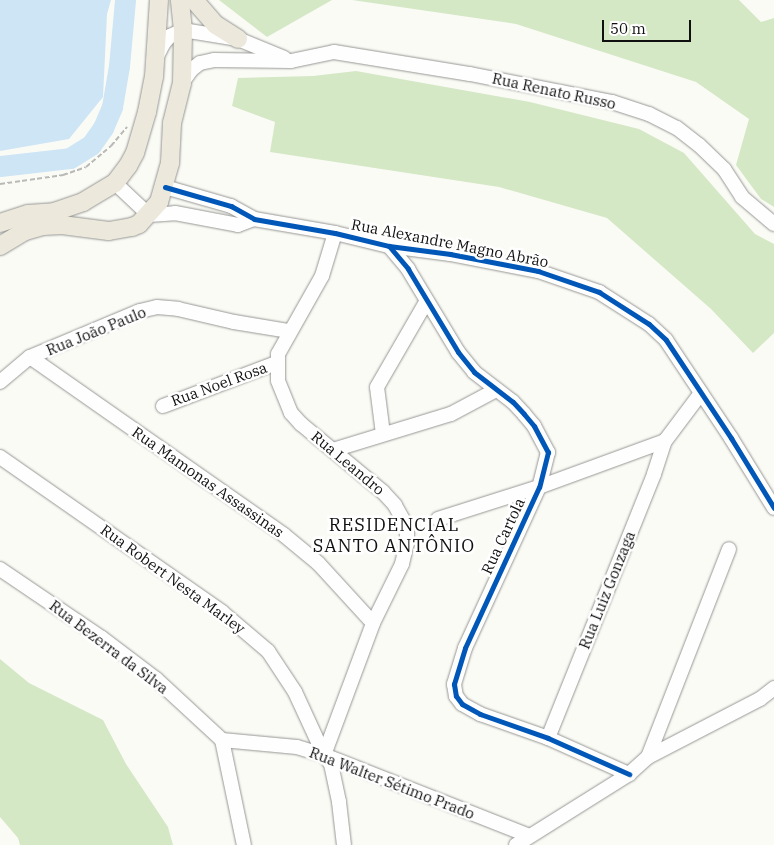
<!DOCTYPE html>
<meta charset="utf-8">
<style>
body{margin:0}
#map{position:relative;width:774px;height:845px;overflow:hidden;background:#fbfbf6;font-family:"IBM Plex Serif",serif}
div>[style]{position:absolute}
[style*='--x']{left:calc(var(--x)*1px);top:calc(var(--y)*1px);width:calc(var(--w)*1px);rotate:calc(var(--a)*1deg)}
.forest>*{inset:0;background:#d4e8c5}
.water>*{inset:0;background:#cde5f5}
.river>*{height:21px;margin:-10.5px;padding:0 10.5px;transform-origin:10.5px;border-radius:10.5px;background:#cde5f5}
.path>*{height:2px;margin-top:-1px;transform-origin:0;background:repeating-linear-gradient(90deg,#b9b9b8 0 5px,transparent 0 7.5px)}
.roads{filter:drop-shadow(0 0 1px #969694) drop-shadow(0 0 1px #969694)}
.minor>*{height:14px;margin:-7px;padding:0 7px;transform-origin:7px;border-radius:7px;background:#fefefe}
.major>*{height:18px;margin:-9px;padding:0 9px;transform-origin:9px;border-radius:9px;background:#ece8db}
.cycleway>*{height:5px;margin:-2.5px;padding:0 2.5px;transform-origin:2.5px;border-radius:2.5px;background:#0057b8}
span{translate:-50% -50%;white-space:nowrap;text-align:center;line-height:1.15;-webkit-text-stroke:5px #fff;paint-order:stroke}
.street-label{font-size:15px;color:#101010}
.quarter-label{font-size:18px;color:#101010;letter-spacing:1px}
.scale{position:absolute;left:602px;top:20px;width:89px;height:22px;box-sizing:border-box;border:2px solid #101010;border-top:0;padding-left:6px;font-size:15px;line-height:18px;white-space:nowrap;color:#101010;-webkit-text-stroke:4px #fff;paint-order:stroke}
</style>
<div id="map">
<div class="forest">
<i style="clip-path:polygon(219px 0,332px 0,267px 37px)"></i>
<i style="clip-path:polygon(352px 0,739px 0,761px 22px,774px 18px,774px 207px,761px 199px,736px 165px,749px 119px,696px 82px,516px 24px)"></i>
<i style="clip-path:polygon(356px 71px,530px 102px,639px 129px,684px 153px,755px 234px,774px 244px,774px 333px,753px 353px,711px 309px,607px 218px,499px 187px,270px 152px,275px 122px,232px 106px,238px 78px,313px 76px)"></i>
<i style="clip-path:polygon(0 659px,29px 683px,103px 720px,126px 764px,168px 827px,173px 845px,20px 845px,18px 838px,0 817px)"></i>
</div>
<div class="water">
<i style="clip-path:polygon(0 0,111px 0,107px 14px,103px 97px,69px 139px,0 151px)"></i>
</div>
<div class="river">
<i style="--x:0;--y:166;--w:70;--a:-6.5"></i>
<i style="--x:70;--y:158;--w:25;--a:-32"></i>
<i style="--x:91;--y:145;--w:21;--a:-55"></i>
<i style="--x:103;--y:128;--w:23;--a:-67"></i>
<i style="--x:112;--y:107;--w:42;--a:-80.3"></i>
<i style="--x:119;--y:66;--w:66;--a:-84.8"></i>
</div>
<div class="path">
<i style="--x:0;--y:184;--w:64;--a:-8.1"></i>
<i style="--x:63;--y:175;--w:24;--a:-19"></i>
<i style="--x:86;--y:167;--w:33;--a:-40"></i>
<i style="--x:111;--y:146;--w:25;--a:-50"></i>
</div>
<div class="roads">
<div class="minor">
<i style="--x:156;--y:58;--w:16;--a:-63"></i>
<i style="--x:163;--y:44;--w:11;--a:-49"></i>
<i style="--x:170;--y:36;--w:14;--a:-25"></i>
<i style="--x:183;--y:30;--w:56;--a:9.3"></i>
<i style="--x:238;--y:39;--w:50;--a:22.4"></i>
<i style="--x:182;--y:83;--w:16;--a:-55"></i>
<i style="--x:191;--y:70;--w:11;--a:-38"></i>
<i style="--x:200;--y:63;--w:14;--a:-12"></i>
<i style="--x:214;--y:60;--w:77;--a:0.7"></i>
<i style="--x:291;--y:61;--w:44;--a:-11.8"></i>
<i style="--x:334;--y:52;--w:138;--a:9.2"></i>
<i style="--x:470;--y:74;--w:145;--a:11.2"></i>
<i style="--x:612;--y:102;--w:39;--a:18"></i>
<i style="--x:649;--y:114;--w:31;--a:27"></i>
<i style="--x:677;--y:128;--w:28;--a:38"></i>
<i style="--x:699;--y:145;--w:35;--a:44"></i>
<i style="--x:724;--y:169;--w:33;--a:57"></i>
<i style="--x:742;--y:197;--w:42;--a:40.2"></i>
<i style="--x:115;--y:183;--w:47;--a:43.3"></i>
<i style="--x:149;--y:215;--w:26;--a:-4"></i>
<i style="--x:175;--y:213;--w:64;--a:10.8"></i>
<i style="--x:238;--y:225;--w:17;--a:-21"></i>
<i style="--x:165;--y:187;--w:69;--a:16.1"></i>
<i style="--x:231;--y:206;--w:26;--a:29"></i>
<i style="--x:254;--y:219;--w:82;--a:9.8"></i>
<i style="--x:335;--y:233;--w:56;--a:13.5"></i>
<i style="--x:389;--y:246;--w:62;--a:7.5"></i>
<i style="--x:450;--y:254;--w:90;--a:10.9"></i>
<i style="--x:538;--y:271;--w:65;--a:19"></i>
<i style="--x:599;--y:292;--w:59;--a:32.6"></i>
<i style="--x:649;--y:324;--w:23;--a:43"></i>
<i style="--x:666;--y:340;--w:118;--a:56.4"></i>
<i style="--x:731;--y:438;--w:82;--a:58.4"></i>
<i style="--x:389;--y:246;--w:30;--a:50"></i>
<i style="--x:408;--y:269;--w:97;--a:58.9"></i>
<i style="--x:458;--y:352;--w:26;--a:51"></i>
<i style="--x:474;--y:372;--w:49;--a:37.6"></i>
<i style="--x:513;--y:402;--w:16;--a:47"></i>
<i style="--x:524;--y:414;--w:16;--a:50"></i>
<i style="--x:534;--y:426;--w:30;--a:62"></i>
<i style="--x:548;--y:452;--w:36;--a:104"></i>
<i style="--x:539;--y:487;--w:177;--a:114.7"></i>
<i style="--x:465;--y:648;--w:38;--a:107"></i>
<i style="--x:454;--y:684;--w:12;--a:81"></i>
<i style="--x:456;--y:696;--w:10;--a:53"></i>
<i style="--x:462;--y:704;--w:21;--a:29"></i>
<i style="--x:480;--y:714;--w:72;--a:19.4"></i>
<i style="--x:548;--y:738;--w:89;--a:24"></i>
<i style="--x:30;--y:357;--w:310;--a:35"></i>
<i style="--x:284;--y:535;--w:44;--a:39.5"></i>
<i style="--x:318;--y:563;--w:81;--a:47.5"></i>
<i style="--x:0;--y:382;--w:39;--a:-40"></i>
<i style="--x:30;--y:357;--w:119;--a:-22.7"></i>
<i style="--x:140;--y:311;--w:17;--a:-13"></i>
<i style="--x:157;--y:307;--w:21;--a:5"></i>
<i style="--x:178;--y:309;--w:57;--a:13.1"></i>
<i style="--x:234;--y:322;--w:56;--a:9.3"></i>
<i style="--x:163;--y:406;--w:121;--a:-20.8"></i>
<i style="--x:383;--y:434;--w:47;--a:-97.3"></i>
<i style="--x:377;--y:387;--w:98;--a:-60"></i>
<i style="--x:333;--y:450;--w:123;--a:-17"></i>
<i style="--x:451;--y:414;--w:51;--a:-28.1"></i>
<i style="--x:0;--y:457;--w:271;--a:34.9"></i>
<i style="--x:222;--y:612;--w:60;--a:40.3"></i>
<i style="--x:268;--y:651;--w:49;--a:56.6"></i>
<i style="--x:295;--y:692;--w:69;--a:65.3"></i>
<i style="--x:324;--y:755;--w:11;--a:52"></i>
<i style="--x:331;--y:764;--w:39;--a:78"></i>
<i style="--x:339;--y:802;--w:43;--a:83.4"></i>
<i style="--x:438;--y:519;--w:106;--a:-17.6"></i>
<i style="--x:539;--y:487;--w:134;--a:-20.1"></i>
<i style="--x:665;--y:441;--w:60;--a:-53.1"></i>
<i style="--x:0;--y:569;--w:123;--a:34.1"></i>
<i style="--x:102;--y:638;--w:68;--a:37.2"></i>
<i style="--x:156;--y:679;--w:90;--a:42.7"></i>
<i style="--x:222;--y:740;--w:107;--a:78.2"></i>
<i style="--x:548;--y:738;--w:284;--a:-68.1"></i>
<i style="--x:654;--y:474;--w:35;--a:-72"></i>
<i style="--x:222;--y:740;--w:75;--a:5.3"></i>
<i style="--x:297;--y:747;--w:28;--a:17"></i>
<i style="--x:324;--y:755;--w:221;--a:21.5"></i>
<i style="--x:324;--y:755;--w:141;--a:-69.6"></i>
<i style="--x:373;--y:623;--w:66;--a:-63.8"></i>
<i style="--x:402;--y:564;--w:22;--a:-77"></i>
<i style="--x:407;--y:543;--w:16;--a:-90"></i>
<i style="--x:407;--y:527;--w:25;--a:-119"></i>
<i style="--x:395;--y:505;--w:18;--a:-133"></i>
<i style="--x:383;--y:492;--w:107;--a:-140.3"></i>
<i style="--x:301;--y:424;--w:15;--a:-132"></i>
<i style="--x:291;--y:413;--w:35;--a:-112"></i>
<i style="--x:278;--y:380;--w:26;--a:-90"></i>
<i style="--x:278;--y:354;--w:90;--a:-60.6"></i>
<i style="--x:322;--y:276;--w:45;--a:-73.2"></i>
<i style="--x:648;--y:757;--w:223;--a:-68.7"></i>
<i style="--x:516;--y:845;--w:133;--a:-32.1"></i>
<i style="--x:629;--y:774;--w:25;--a:-42"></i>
<i style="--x:648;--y:757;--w:126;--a:-27.4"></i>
<i style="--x:760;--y:699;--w:18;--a:-38"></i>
</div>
<div class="major">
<i style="--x:194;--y:0;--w:33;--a:49"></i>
<i style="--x:216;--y:25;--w:26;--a:32"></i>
<i style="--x:0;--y:223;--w:29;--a:-18"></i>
<i style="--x:28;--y:214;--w:26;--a:-4"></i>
<i style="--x:54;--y:212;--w:31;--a:-19"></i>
<i style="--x:83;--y:202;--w:37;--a:-31"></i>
<i style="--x:115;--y:183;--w:21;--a:-53"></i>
<i style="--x:128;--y:166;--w:15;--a:-62"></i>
<i style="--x:135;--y:153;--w:43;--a:-73.7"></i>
<i style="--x:147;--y:112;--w:36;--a:-79"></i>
<i style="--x:154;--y:77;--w:77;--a:-86.3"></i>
<i style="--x:0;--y:246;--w:29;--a:-31"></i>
<i style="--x:25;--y:231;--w:19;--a:-16"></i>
<i style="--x:43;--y:226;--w:19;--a:-3"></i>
<i style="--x:62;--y:225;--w:47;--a:7.3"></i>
<i style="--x:109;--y:231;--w:23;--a:-10"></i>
<i style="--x:132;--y:227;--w:8;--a:-23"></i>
<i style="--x:139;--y:224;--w:30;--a:-48"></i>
<i style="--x:159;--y:202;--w:41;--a:-74.2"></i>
<i style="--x:170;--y:163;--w:40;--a:-87.1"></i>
<i style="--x:172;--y:123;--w:41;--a:-76"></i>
<i style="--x:182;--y:83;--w:53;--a:-88.9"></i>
<i style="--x:183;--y:30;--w:30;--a:-96"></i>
</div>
</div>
<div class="cycleway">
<i style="--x:165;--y:187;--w:69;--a:16.1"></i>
<i style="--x:231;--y:206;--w:26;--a:29"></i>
<i style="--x:254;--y:219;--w:82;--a:9.8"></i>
<i style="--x:335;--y:233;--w:56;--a:13.5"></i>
<i style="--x:389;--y:246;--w:62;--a:7.5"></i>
<i style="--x:450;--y:254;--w:90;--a:10.9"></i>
<i style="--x:538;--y:271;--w:65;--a:19"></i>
<i style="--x:599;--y:292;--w:59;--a:32.6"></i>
<i style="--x:649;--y:324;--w:23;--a:43"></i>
<i style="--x:666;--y:340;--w:118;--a:56.4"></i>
<i style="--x:731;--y:438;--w:82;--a:58.4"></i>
<i style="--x:389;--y:246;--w:30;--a:50"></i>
<i style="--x:408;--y:269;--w:97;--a:58.9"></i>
<i style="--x:458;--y:352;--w:26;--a:51"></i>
<i style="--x:474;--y:372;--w:49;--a:37.6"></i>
<i style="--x:513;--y:402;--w:16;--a:47"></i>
<i style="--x:524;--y:414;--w:16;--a:50"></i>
<i style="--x:534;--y:426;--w:30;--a:62"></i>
<i style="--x:548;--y:452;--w:36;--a:104"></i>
<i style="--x:539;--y:487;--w:177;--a:114.7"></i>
<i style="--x:465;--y:648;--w:38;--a:107"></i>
<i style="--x:454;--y:684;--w:12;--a:81"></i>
<i style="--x:456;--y:696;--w:10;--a:53"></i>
<i style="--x:462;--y:704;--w:21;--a:29"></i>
<i style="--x:480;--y:714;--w:72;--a:19.4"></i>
<i style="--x:548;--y:738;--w:89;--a:24"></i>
</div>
<div class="street-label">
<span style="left:554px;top:91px;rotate:12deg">Rua Renato Russo</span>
<span style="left:450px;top:243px;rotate:11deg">Rua Alexandre Magno Abrão</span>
<span style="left:96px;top:331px;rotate:-22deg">Rua João Paulo</span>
<span style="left:219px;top:384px;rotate:-20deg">Rua Noel Rosa</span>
<span style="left:348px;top:463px;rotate:40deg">Rua Leandro</span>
<span style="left:208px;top:482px;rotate:35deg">Rua Mamonas Assassinas</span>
<span style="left:503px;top:536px;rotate:-65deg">Rua Cartola</span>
<span style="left:173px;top:579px;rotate:36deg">Rua Robert Nesta Marley</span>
<span style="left:607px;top:590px;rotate:-68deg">Rua Luiz Gonzaga</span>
<span style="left:109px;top:647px;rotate:37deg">Rua Bezerra da Silva</span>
<span style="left:392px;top:783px;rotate:21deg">Rua Walter Sétimo Prado</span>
</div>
<div class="quarter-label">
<span style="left:394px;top:536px">RESIDENCIAL<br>SANTO ANTÔNIO</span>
</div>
<div class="scale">50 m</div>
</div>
